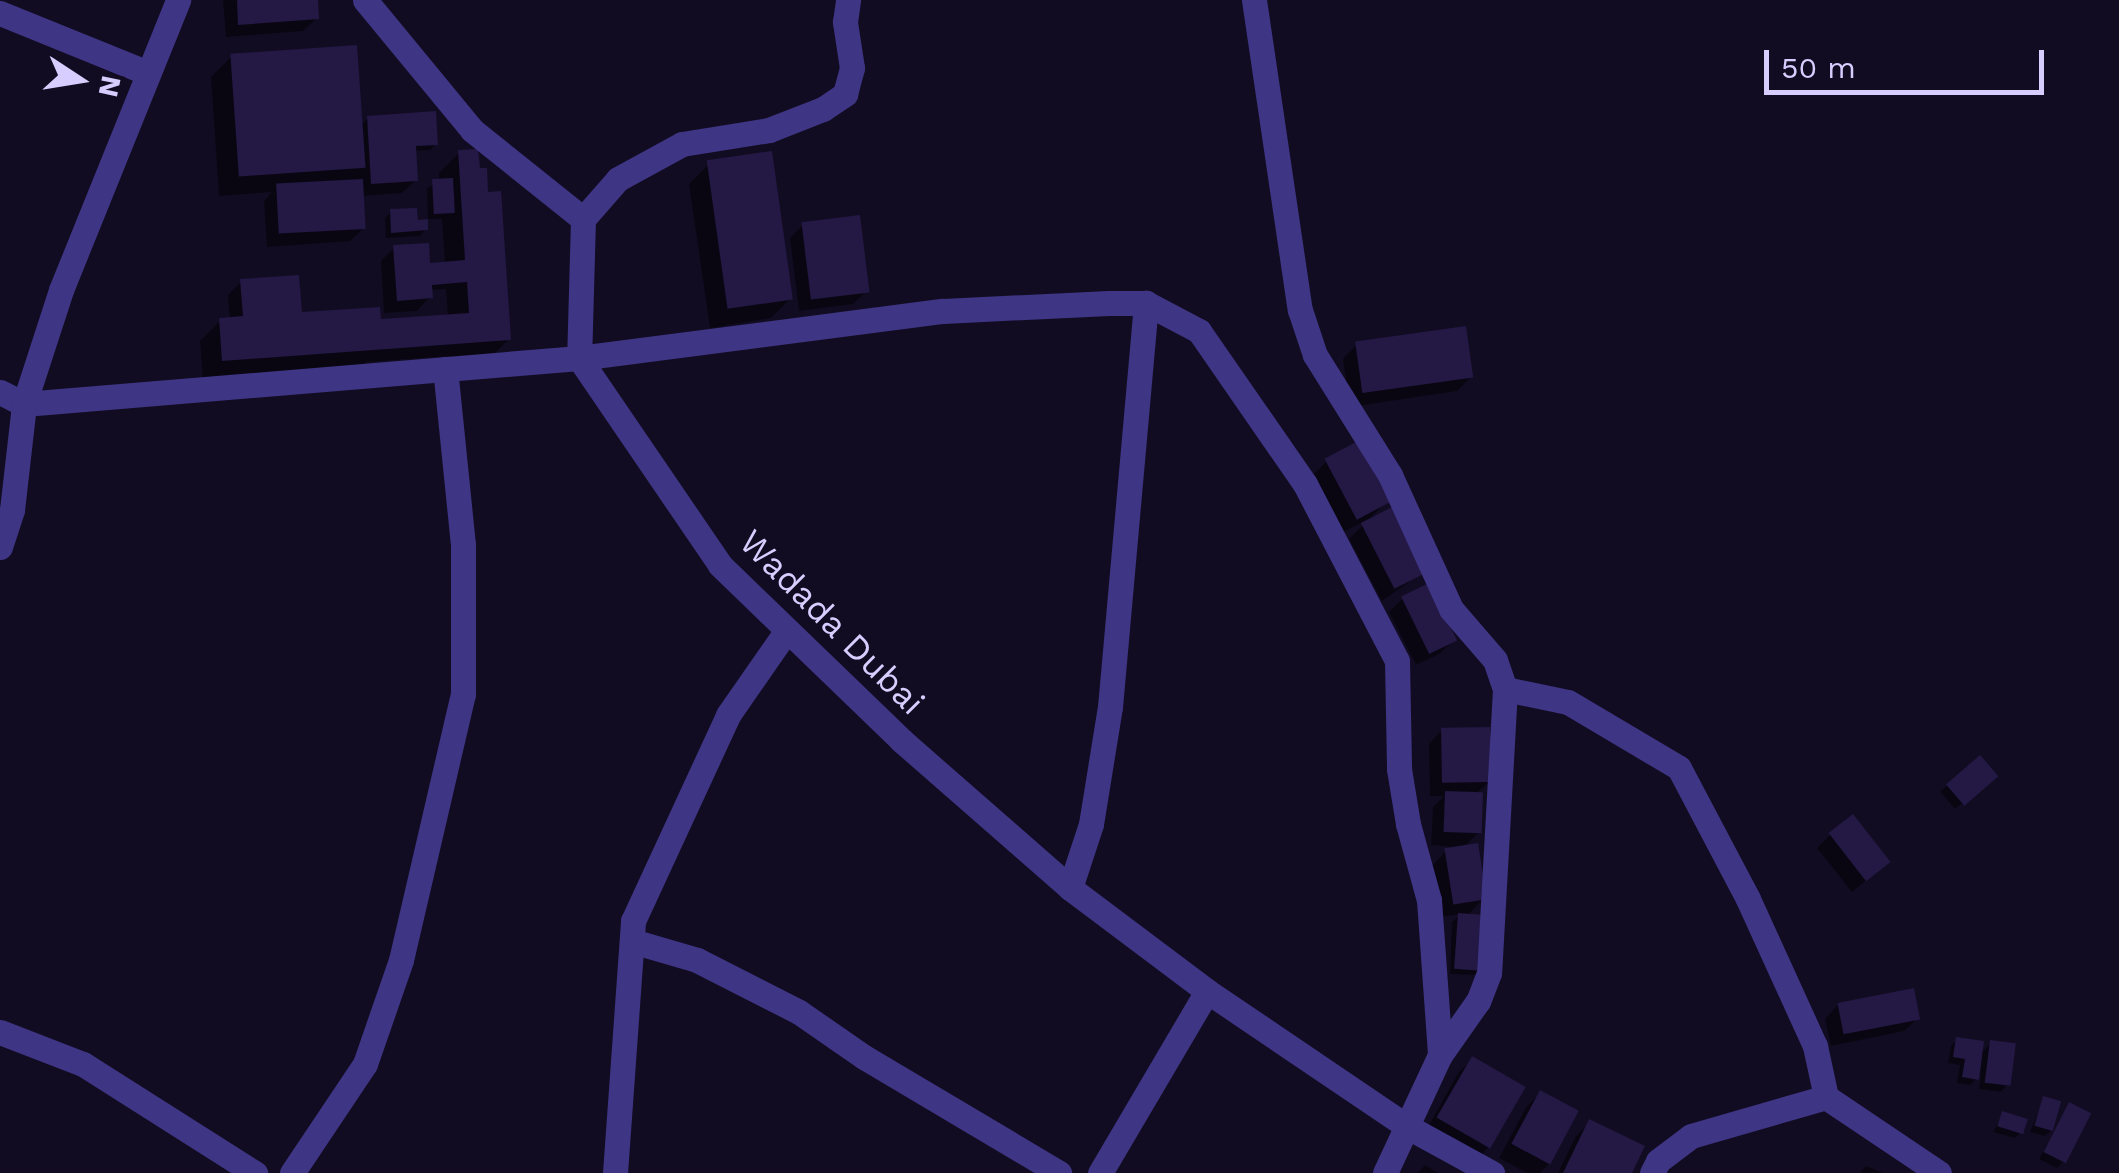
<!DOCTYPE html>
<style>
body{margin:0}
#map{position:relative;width:2119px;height:1173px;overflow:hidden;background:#120c22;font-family:"Work Sans",sans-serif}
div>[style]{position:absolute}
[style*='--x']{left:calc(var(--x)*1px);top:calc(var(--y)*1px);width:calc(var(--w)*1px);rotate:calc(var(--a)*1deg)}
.shadow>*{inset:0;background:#0007;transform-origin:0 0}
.building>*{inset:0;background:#241844;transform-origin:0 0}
.minor>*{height:25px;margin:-12.5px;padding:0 12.5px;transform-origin:12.5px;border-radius:12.5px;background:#3e3584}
.tertiary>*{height:25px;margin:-12.5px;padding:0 12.5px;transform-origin:12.5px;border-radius:12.5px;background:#3e3584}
span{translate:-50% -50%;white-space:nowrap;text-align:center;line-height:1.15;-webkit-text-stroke:8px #120c22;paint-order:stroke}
.street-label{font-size:35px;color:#d7ceff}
.north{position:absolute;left:30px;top:30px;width:100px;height:100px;-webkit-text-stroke:8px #120c22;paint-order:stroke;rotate:102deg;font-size:28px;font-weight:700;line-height:40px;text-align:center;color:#d7ceff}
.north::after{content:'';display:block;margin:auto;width:35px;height:45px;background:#d7ceff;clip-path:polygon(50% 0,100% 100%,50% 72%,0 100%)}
.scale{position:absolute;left:1764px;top:50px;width:280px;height:45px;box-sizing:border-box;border:5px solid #d7ceff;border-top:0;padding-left:12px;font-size:30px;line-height:35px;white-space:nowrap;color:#d7ceff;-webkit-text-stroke:8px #120c22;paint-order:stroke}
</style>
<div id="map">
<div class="shadow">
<i style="clip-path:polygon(223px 0,315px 0,317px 18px,303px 31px,226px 37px)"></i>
<i style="clip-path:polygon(231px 57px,360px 126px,368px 118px,436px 144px,430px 150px,414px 151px,416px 180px,402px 193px,362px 196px,364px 228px,350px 241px,267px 247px,264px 201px,272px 192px,219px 196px,211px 77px)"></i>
<i style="clip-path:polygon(459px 153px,509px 339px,489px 359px,451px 356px,367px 362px,360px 369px,203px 380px,200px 341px,220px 321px,230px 320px,228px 295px,241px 282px,299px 315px,378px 321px,448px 317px,446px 289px,430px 290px,430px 297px,417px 311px,384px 313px,381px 261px,394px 248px,428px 265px,445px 264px,442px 219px,428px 219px,427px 188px,439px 182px,439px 173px)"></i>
<i style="clip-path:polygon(709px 164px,791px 298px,771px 318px,710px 328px,689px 184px)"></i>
<i style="clip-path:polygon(391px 212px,416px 223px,426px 229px,420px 236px,386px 238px,385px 218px)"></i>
<i style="clip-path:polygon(803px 225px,867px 291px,853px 304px,799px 311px,790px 238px)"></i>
<i style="clip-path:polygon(1356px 345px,1471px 377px,1457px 391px,1350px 407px,1343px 359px)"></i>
<i style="clip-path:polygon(1326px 462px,1387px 501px,1366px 522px,1423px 572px,1382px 601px,1349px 539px,1369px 519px,1343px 532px,1313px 475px)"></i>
<i style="clip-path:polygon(1402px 599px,1454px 639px,1441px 653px,1416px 665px,1389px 612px)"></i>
<i style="clip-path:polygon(1442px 730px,1489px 782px,1476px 794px,1478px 833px,1463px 848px,1431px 845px,1433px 807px,1444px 796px,1430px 796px,1429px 744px)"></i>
<i style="left:1980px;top:758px;width:23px;height:52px;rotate:50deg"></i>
<i style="clip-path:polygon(1831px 834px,1888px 862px,1852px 892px,1817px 848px)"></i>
<i style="clip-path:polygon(1446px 851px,1484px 898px,1467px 916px,1480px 969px,1474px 975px,1450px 974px,1452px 922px,1461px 914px,1441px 917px,1433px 865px)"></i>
<i style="clip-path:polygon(1838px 1005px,1918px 1018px,1904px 1031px,1831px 1046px,1825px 1019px)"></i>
<i style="clip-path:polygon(1957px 1040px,1980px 1054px,1991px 1043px,2007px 1085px,2001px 1092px,1979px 1089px,1981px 1074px,1970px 1085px,1957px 1083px,1960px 1065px,1948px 1063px,1951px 1046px)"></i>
<i style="clip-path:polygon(1473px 1059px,1488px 1148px,1475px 1161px,1425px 1132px,1459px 1072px)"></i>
<i style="clip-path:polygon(1541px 1093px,1549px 1164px,1540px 1173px,1527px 1173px,1499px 1158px,1527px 1106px)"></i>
<i style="clip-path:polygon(2044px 1099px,2053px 1129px,2045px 1136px,2030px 1132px)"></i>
<i style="clip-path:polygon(2069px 1105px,2063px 1162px,2057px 1168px,2039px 1159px)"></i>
<i style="clip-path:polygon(2003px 1114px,2021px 1132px,2015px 1138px,1993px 1132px)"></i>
<i style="clip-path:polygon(1590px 1122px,1629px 1173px,1558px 1173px,1576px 1136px)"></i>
<i style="clip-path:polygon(1425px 1165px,1438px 1173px,1418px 1173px)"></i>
<i style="clip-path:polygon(1866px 1166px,1883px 1173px,1860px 1173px)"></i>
</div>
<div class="building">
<i style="clip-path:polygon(237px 0,318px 0,319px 19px,238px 25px)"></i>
<i style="left:357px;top:45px;width:123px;height:127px;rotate:86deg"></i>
<i style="clip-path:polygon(436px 111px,438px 145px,416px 146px,418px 181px,371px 184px,367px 116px)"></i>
<i style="clip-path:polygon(478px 149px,480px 168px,487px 168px,488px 192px,501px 191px,511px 340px,222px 361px,219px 318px,243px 316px,240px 279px,299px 275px,302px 312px,380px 307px,381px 319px,469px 313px,467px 282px,432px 285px,433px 298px,397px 301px,393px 245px,429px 243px,430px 263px,465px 260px,458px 150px)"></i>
<i style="left:772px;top:151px;width:150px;height:66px;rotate:82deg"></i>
<i style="left:453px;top:178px;width:35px;height:21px;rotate:87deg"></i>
<i style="left:363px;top:179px;width:50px;height:87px;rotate:87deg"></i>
<i style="clip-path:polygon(417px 208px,418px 220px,428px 219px,428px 230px,391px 233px,390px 209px)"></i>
<i style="left:860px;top:215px;width:78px;height:59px;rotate:83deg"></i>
<i style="left:1466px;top:326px;width:52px;height:112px;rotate:82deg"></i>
<i style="left:1358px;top:441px;width:69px;height:38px;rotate:62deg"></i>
<i style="left:1392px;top:507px;width:74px;height:35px;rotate:63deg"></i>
<i style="left:1429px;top:583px;width:64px;height:31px;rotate:64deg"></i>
<i style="left:1490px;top:727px;width:55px;height:49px;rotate:89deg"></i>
<i style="left:1980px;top:755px;width:28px;height:45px;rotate:49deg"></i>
<i style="left:1445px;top:791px;width:38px;height:41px;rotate:2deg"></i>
<i style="left:1853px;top:814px;width:61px;height:31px;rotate:52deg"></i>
<i style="left:1478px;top:843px;width:57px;height:34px;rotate:81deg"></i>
<i style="left:1458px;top:913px;width:27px;height:56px;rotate:4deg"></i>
<i style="left:1914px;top:988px;width:32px;height:78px;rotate:79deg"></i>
<i style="clip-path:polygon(1956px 1037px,1984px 1041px,1979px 1080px,1962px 1077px,1965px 1059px,1953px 1057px)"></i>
<i style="left:1990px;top:1040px;width:26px;height:43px;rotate:7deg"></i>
<i style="left:1472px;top:1056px;width:62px;height:71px;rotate:30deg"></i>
<i style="left:1540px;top:1090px;width:44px;height:61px;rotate:28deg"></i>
<i style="left:2043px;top:1096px;width:19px;height:31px;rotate:16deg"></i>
<i style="left:2069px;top:1102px;width:25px;height:56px;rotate:27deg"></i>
<i style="left:2002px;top:1111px;width:27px;height:16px;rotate:17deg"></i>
<i style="clip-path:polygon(1589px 1119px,1645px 1146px,1632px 1173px,1563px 1173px)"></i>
</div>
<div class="minor">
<i style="--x:365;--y:0;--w:168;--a:50.5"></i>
<i style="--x:472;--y:130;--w:142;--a:38.7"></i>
<i style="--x:583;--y:219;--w:139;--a:91.6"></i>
<i style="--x:579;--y:358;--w:367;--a:-7.4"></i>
<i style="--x:943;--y:311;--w:166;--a:-2.8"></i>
<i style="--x:1109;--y:303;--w:37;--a:0"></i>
<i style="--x:1146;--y:303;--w:60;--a:27.8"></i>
<i style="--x:1199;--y:331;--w:186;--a:55.3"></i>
<i style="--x:1305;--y:484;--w:199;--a:62.5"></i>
<i style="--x:1397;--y:661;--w:108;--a:88.9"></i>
<i style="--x:1399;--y:769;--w:56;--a:80.7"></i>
<i style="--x:1408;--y:824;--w:79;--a:74.6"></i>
<i style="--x:1429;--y:900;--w:155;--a:85.9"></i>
<i style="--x:1254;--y:0;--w:313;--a:81.6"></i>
<i style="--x:1300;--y:310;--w:47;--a:71.6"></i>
<i style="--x:1315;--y:355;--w:142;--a:58"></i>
<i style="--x:1390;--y:475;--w:147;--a:65.5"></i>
<i style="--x:1451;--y:609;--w:67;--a:49.2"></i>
<i style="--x:1495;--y:660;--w:31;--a:71"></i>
<i style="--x:1505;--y:689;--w:284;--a:93.2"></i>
<i style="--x:1489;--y:973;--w:30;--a:111"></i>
<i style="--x:1478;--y:1001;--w:66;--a:125.1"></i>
<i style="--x:1440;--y:1055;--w:130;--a:115"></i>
<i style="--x:0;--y:13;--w:160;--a:22.1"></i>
<i style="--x:583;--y:219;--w:53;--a:-48.8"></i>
<i style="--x:618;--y:179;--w:73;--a:-28.7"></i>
<i style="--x:682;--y:144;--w:88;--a:-9.1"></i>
<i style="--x:769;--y:130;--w:58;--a:-21.3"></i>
<i style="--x:823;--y:109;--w:27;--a:-34"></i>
<i style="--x:845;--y:94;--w:27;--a:-75"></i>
<i style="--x:852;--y:68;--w:47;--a:-98.7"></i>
<i style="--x:845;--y:22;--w:22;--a:-82"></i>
<i style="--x:1505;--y:689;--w:64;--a:11.7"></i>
<i style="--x:1568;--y:702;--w:129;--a:30.7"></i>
<i style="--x:1679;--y:768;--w:148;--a:62.2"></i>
<i style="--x:1748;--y:899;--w:162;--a:65.5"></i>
<i style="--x:1815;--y:1046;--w:52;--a:77.8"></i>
<i style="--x:1826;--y:1097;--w:136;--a:33.9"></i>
<i style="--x:1070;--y:888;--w:67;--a:-71.8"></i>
<i style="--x:1091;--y:824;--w:119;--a:-80.8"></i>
<i style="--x:1110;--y:707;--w:406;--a:-84.9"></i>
<i style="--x:632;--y:941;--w:68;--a:16.3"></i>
<i style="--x:697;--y:960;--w:114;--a:27"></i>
<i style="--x:799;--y:1012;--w:79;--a:34.7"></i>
<i style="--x:864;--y:1057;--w:227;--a:30.7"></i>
<i style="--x:0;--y:1032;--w:89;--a:21.1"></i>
<i style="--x:83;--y:1064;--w:204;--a:32.4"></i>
<i style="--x:292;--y:1173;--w:131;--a:-56.2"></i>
<i style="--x:365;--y:1064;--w:110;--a:-70.9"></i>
<i style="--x:401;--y:960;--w:273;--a:-76.9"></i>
<i style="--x:463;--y:694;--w:149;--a:-90"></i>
<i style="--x:463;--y:545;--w:177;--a:-95.8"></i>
<i style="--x:615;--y:1173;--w:253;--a:-85.9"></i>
<i style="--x:633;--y:921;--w:227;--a:-65.2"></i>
<i style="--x:728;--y:715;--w:103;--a:-55.2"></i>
<i style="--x:1100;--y:1173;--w:211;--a:-59.5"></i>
<i style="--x:1652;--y:1173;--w:13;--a:-63"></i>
<i style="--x:1658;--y:1161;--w:41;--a:-37.1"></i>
<i style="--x:1691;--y:1136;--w:141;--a:-16.1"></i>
</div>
<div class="tertiary">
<i style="--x:0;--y:392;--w:27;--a:27"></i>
<i style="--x:24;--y:404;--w:557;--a:-4.74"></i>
<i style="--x:579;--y:358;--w:250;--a:55.7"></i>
<i style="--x:720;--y:565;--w:252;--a:44"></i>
<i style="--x:901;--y:740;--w:225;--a:41.2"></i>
<i style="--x:1070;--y:888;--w:171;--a:36.9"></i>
<i style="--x:1207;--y:991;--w:243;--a:34.1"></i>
<i style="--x:1408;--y:1127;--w:96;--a:28.7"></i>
<i style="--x:0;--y:547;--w:39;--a:-72"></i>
<i style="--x:12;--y:510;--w:107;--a:-83.5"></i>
<i style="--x:24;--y:404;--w:120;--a:-72"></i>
<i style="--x:61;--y:290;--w:313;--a:-68"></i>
</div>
<div class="street-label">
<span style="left:832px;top:622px;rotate:45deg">Wadada Dubai</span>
</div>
<div class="north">N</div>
<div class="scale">50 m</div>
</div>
